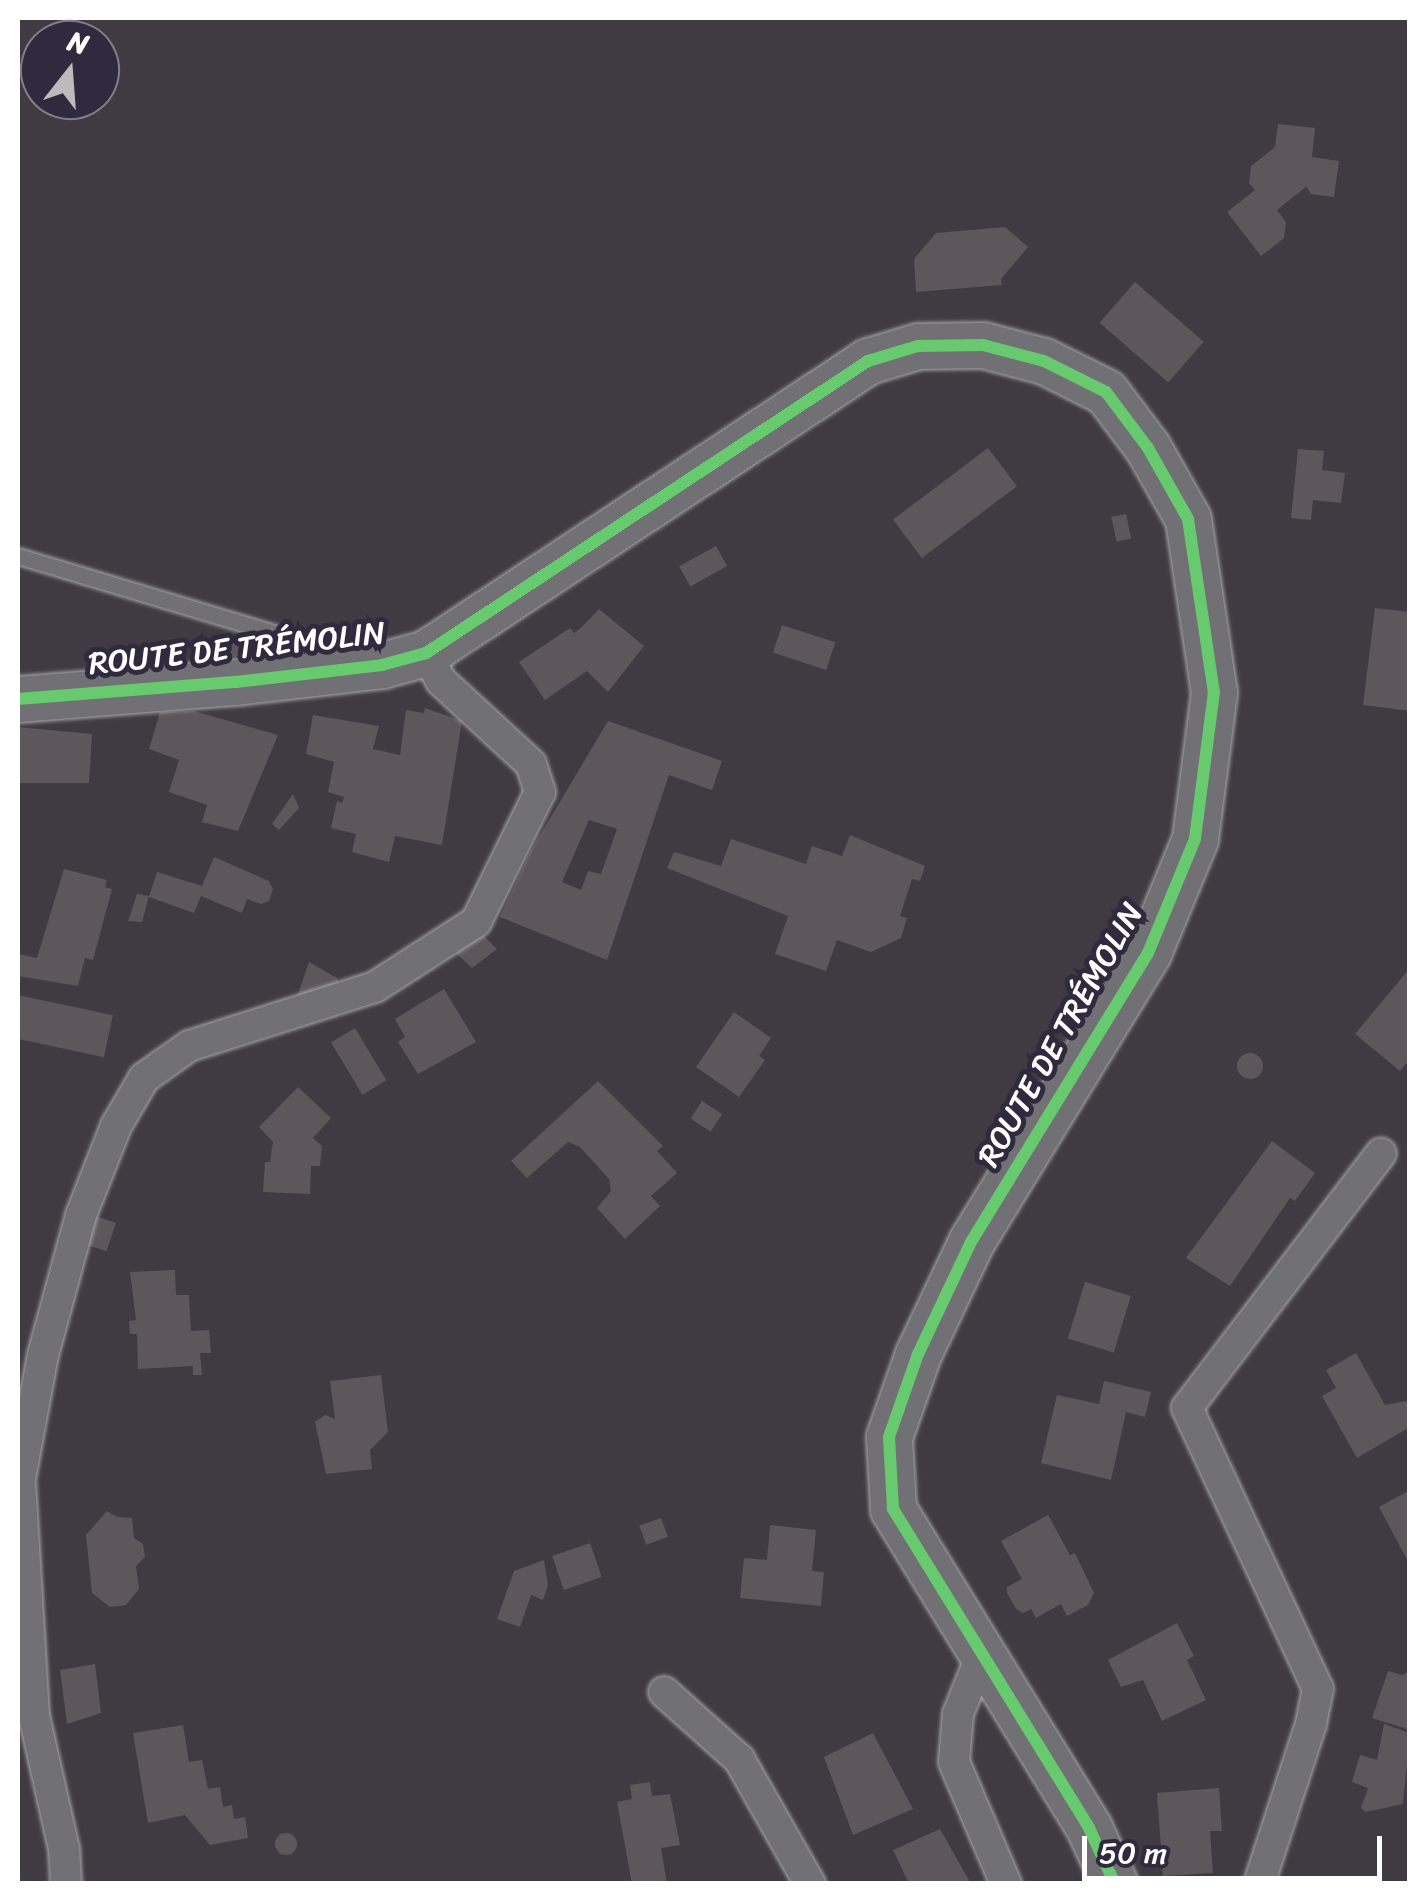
<!DOCTYPE html>
<meta charset="utf-8">
<style>
body{margin:0}
#map{position:relative;width:1427px;height:1901px;overflow:hidden;background:#403b42;font-family:Sriracha,sans-serif}
div>[style]{position:absolute}
[style*='--x']{left:calc(var(--x)*1px);top:calc(var(--y)*1px);width:calc(var(--w)*1px);rotate:calc(var(--a)*1deg)}
.building>*{inset:0;background:#5d575b;transform-origin:0 0}
.round{border-radius:50%}
.roads{filter:drop-shadow(0 0 2px #a9a7aa) drop-shadow(0 0 2px #a9a7aa)}
.lane>*{height:15px;margin:-7.5px;padding:0 7.5px;transform-origin:7.5px;border-radius:7.5px;background:#717074}
.street>*{height:30px;margin:-15px;padding:0 15px;transform-origin:15px;border-radius:15px;background:#717074}
.secondary>*{height:45px;margin:-22.5px;padding:0 22.5px;transform-origin:22.5px;border-radius:22.5px;background:#717074}
.cycleway>*{height:12px;margin:-6px;padding:0 6px;transform-origin:6px;border-radius:6px;background:#67ca6e}
span{translate:-50% -50%;white-space:nowrap;text-align:center;line-height:1.15;-webkit-text-stroke:10px #2f2a3d;paint-order:stroke}
.street-label{font-size:32px;color:#fff}
.frame{position:absolute;inset:0;border:20px solid #fff;pointer-events:none}
.north{position:absolute;left:20px;top:20px;width:100px;height:100px;box-sizing:border-box;background:#2f2a3d;border:2px solid #827f8b;border-radius:50%;rotate:17deg;font-size:28px;font-weight:700;line-height:40px;text-align:center;color:#fff}
.north::after{content:'';display:block;margin:auto;width:35px;height:45px;background:#bcbabd;clip-path:polygon(50% 0,100% 100%,50% 72%,0 100%)}
.scale{position:absolute;left:1082px;top:1836px;width:300px;height:45px;box-sizing:border-box;border:5px solid #fff;border-top:0;padding-left:12px;font-size:30px;line-height:35px;white-space:nowrap;color:#fff;-webkit-text-stroke:8px #2f2a3d;paint-order:stroke}
</style>
<div id="map">
<div class="building">
<i style="clip-path:polygon(1278px 124px,1315px 128px,1312px 157px,1339px 161px,1334px 197px,1311px 194px,1306px 187px,1277px 210px,1286px 222px,1284px 238px,1261px 256px,1227px 212px,1255px 190px,1249px 183px,1251px 166px,1275px 147px)"></i>
<i style="clip-path:polygon(1005px 227px,1028px 247px,1001px 279px,1002px 285px,916px 292px,914px 259px,936px 233px)"></i>
<i style="left:1135px;top:282px;width:91px;height:54px;rotate:41deg"></i>
<i style="left:988px;top:448px;width:48px;height:119px;rotate:53deg"></i>
<i style="clip-path:polygon(1298px 449px,1324px 451px,1322px 470px,1345px 473px,1341px 503px,1313px 500px,1311px 520px,1291px 518px)"></i>
<i style="left:1126px;top:514px;width:25px;height:15px;rotate:78deg"></i>
<i style="left:716px;top:546px;width:23px;height:42px;rotate:61deg"></i>
<i style="clip-path:polygon(1375px 608px,1410px 612px,1410px 711px,1363px 705px)"></i>
<i style="clip-path:polygon(599px 609px,644px 646px,608px 692px,587px 671px,545px 700px,519px 662px,570px 628px,574px 633px,581px 628px)"></i>
<i style="left:782px;top:625px;width:56px;height:29px;rotate:18deg"></i>
<i style="clip-path:polygon(233px 638px,251px 645px,248px 655px,229px 657px)"></i>
<i style="clip-path:polygon(425px 708px,462px 721px,442px 845px,395px 836px,389px 862px,352px 852px,356px 834px,331px 828px,337px 801px,342px 803px,344px 797px,328px 792px,334px 762px,306px 754px,313px 715px,379px 726px,373px 749px,400px 755px,406px 710px,424px 713px)"></i>
<i style="clip-path:polygon(194px 711px,278px 735px,238px 831px,202px 822px,207px 805px,169px 792px,179px 760px,149px 749px,160px 712px)"></i>
<i style="clip-path:polygon(evenodd,608px 721px,722px 761px,712px 790px,669px 775px,607px 960px,500px 917px,530px 852px,608px 721px,589px 820px,617px 829px,601px 874px,588px 871px,581px 890px,562px 882px,589px 820px)"></i>
<i style="clip-path:polygon(18px 727px,92px 734px,89px 783px,18px 783px)"></i>
<i style="clip-path:polygon(293px 794px,299px 808px,279px 830px,272px 824px)"></i>
<i style="clip-path:polygon(850px 835px,925px 866px,920px 881px,912px 879px,900px 916px,907px 918px,901px 938px,871px 952px,837px 940px,826px 971px,775px 954px,788px 916px,667px 868px,674px 852px,721px 866px,731px 839px,806px 864px,812px 846px,842px 856px)"></i>
<i style="clip-path:polygon(214px 857px,269px 881px,273px 889px,269px 901px,261px 904px,247px 899px,242px 913px,201px 896px,194px 913px,149px 897px,157px 872px,202px 886px)"></i>
<i style="clip-path:polygon(64px 869px,107px 880px,105px 887px,112px 889px,93px 960px,85px 958px,78px 986px,18px 976px,18px 954px,37px 958px)"></i>
<i style="clip-path:polygon(137px 894px,149px 896px,142px 922px,128px 921px)"></i>
<i style="clip-path:polygon(483px 935px,497px 949px,472px 968px,455px 952px)"></i>
<i style="clip-path:polygon(309px 962px,337px 978px,340px 986px,297px 997px)"></i>
<i style="clip-path:polygon(1410px 968px,1410px 1059px,1400px 1071px,1355px 1034px)"></i>
<i style="clip-path:polygon(444px 989px,476px 1042px,418px 1074px,398px 1042px,405px 1037px,395px 1019px)"></i>
<i style="left:18px;top:995px;width:97px;height:43px;rotate:12deg"></i>
<i style="clip-path:polygon(734px 1012px,771px 1038px,759px 1056px,765px 1060px,739px 1097px,696px 1067px)"></i>
<i style="left:355px;top:1028px;width:61px;height:28px;rotate:59deg"></i>
<i class="round" style="left:1237px;top:1053px;width:26px;height:26px"></i>
<i style="clip-path:polygon(598px 1081px,663px 1146px,657px 1151px,677px 1173px,651px 1196px,660px 1206px,625px 1239px,597px 1208px,611px 1191px,609px 1179px,580px 1147px,568px 1142px,527px 1178px,511px 1161px)"></i>
<i style="clip-path:polygon(298px 1087px,331px 1118px,313px 1138px,322px 1146px,320px 1166px,311px 1166px,310px 1194px,263px 1192px,265px 1162px,270px 1162px,273px 1142px,259px 1127px)"></i>
<i style="left:702px;top:1101px;width:24px;height:21px;rotate:33deg"></i>
<i style="clip-path:polygon(1272px 1141px,1315px 1173px,1295px 1201px,1290px 1198px,1230px 1286px,1186px 1258px)"></i>
<i style="left:95px;top:1216px;width:22px;height:30px;rotate:18deg"></i>
<i style="clip-path:polygon(175px 1270px,176px 1295px,189px 1295px,191px 1331px,209px 1330px,211px 1353px,200px 1353px,202px 1375px,193px 1375px,193px 1366px,138px 1369px,137px 1334px,130px 1334px,129px 1321px,136px 1320px,130px 1272px)"></i>
<i style="left:1085px;top:1282px;width:48px;height:59px;rotate:17deg"></i>
<i style="clip-path:polygon(1356px 1353px,1385px 1405px,1406px 1401px,1410px 1408px,1410px 1427px,1357px 1458px,1322px 1396px,1336px 1388px,1326px 1370px)"></i>
<i style="clip-path:polygon(381px 1375px,388px 1432px,370px 1450px,372px 1469px,326px 1474px,315px 1422px,325px 1415px,335px 1419px,330px 1381px)"></i>
<i style="clip-path:polygon(1104px 1381px,1151px 1392px,1145px 1417px,1126px 1412px,1111px 1480px,1041px 1463px,1057px 1395px,1099px 1404px)"></i>
<i style="clip-path:polygon(1410px 1490px,1410px 1565px,1379px 1507px)"></i>
<i style="clip-path:polygon(107px 1511px,117px 1517px,132px 1518px,134px 1538px,143px 1544px,145px 1557px,136px 1566px,139px 1589px,126px 1605px,110px 1607px,92px 1593px,86px 1535px)"></i>
<i style="clip-path:polygon(1048px 1515px,1070px 1555px,1075px 1553px,1094px 1593px,1088px 1605px,1067px 1616px,1061px 1604px,1036px 1618px,1031px 1609px,1023px 1613px,1016px 1609px,1007px 1593px,1007px 1587px,1022px 1579px,1001px 1541px)"></i>
<i style="left:661px;top:1518px;width:20px;height:23px;rotate:70deg"></i>
<i style="clip-path:polygon(770px 1525px,816px 1530px,812px 1571px,824px 1572px,821px 1606px,740px 1598px,744px 1558px,767px 1560px)"></i>
<i style="left:590px;top:1543px;width:36px;height:40px;rotate:71deg"></i>
<i style="clip-path:polygon(544px 1560px,548px 1585px,543px 1600px,531px 1595px,520px 1627px,497px 1619px,514px 1571px)"></i>
<i style="clip-path:polygon(1177px 1623px,1194px 1656px,1187px 1660px,1206px 1700px,1162px 1721px,1143px 1680px,1121px 1687px,1108px 1660px)"></i>
<i style="clip-path:polygon(95px 1664px,101px 1713px,67px 1724px,60px 1670px)"></i>
<i style="clip-path:polygon(1388px 1671px,1402px 1675px,1410px 1671px,1410px 1730px,1372px 1718px)"></i>
<i style="clip-path:polygon(1384px 1724px,1410px 1733px,1403px 1804px,1366px 1812px,1361px 1808px,1368px 1788px,1352px 1782px,1360px 1755px,1377px 1760px)"></i>
<i style="clip-path:polygon(183px 1725px,189px 1762px,202px 1760px,208px 1789px,220px 1787px,223px 1807px,232px 1805px,234px 1819px,245px 1817px,248px 1838px,210px 1845px,185px 1815px,148px 1823px,133px 1733px)"></i>
<i style="clip-path:polygon(873px 1733px,913px 1809px,853px 1835px,824px 1757px)"></i>
<i style="clip-path:polygon(650px 1782px,652px 1796px,670px 1794px,680px 1845px,661px 1848px,667px 1884px,632px 1884px,617px 1802px,632px 1799px,630px 1785px)"></i>
<i style="clip-path:polygon(1219px 1788px,1222px 1831px,1210px 1831px,1213px 1873px,1163px 1876px,1157px 1793px)"></i>
<i style="clip-path:polygon(940px 1829px,970px 1882px,909px 1884px,893px 1850px)"></i>
<i class="round" style="left:275px;top:1833px;width:22px;height:22px"></i>
</div>
<div class="roads">
<div class="lane">
<i style="--x:18;--y:556;--w:340;--a:16.7"></i>
</div>
<div class="street">
<i style="--x:980;--y:1659;--w:59;--a:111.8"></i>
<i style="--x:958;--y:1714;--w:48;--a:94.8"></i>
<i style="--x:954;--y:1762;--w:133;--a:66.9"></i>
<i style="--x:664;--y:1692;--w:101;--a:41.8"></i>
<i style="--x:739;--y:1759;--w:144;--a:60.4"></i>
<i style="--x:66;--y:1884;--w:35;--a:-93"></i>
<i style="--x:64;--y:1849;--w:136;--a:-102.7"></i>
<i style="--x:34;--y:1716;--w:237;--a:-93.4"></i>
<i style="--x:20;--y:1479;--w:126;--a:-79.5"></i>
<i style="--x:43;--y:1355;--w:145;--a:-74.8"></i>
<i style="--x:81;--y:1215;--w:96;--a:-68.5"></i>
<i style="--x:116;--y:1126;--w:56;--a:-59.7"></i>
<i style="--x:144;--y:1078;--w:55;--a:-35.4"></i>
<i style="--x:189;--y:1046;--w:195;--a:-17.6"></i>
<i style="--x:375;--y:987;--w:120;--a:-32.8"></i>
<i style="--x:476;--y:922;--w:145;--a:-63.8"></i>
<i style="--x:540;--y:792;--w:29;--a:-108"></i>
<i style="--x:531;--y:764;--w:122;--a:-137.3"></i>
<i style="--x:441;--y:681;--w:32;--a:-118"></i>
<i style="--x:1259;--y:1884;--w:168;--a:-72"></i>
<i style="--x:1311;--y:1724;--w:36;--a:-79"></i>
<i style="--x:1318;--y:1689;--w:310;--a:-115"></i>
<i style="--x:1187;--y:1408;--w:320;--a:-52.7"></i>
</div>
<div class="secondary">
<i style="--x:18;--y:699;--w:219;--a:-4.5"></i>
<i style="--x:236;--y:682;--w:147;--a:-6.6"></i>
<i style="--x:382;--y:665;--w:46;--a:-15.3"></i>
<i style="--x:426;--y:653;--w:530;--a:-33.45"></i>
<i style="--x:868;--y:361;--w:52;--a:-16.7"></i>
<i style="--x:918;--y:346;--w:65;--a:-0.9"></i>
<i style="--x:983;--y:345;--w:63;--a:14.7"></i>
<i style="--x:1044;--y:361;--w:69;--a:26.6"></i>
<i style="--x:1106;--y:392;--w:70;--a:53.1"></i>
<i style="--x:1148;--y:448;--w:81;--a:60.6"></i>
<i style="--x:1188;--y:519;--w:175;--a:81.5"></i>
<i style="--x:1214;--y:692;--w:148;--a:97.4"></i>
<i style="--x:1195;--y:839;--w:123;--a:112.4"></i>
<i style="--x:1148;--y:953;--w:339;--a:121.5"></i>
<i style="--x:971;--y:1242;--w:124;--a:115.3"></i>
<i style="--x:918;--y:1354;--w:88;--a:109.3"></i>
<i style="--x:889;--y:1437;--w:72;--a:86.8"></i>
<i style="--x:893;--y:1509;--w:374;--a:58.4"></i>
<i style="--x:1089;--y:1828;--w:62;--a:65.1"></i>
</div>
</div>
<div class="cycleway">
<i style="--x:18;--y:699;--w:219;--a:-4.5"></i>
<i style="--x:236;--y:682;--w:147;--a:-6.6"></i>
<i style="--x:382;--y:665;--w:46;--a:-15.3"></i>
<i style="--x:426;--y:653;--w:530;--a:-33.45"></i>
<i style="--x:868;--y:361;--w:52;--a:-16.7"></i>
<i style="--x:918;--y:346;--w:65;--a:-0.9"></i>
<i style="--x:983;--y:345;--w:63;--a:14.7"></i>
<i style="--x:1044;--y:361;--w:69;--a:26.6"></i>
<i style="--x:1106;--y:392;--w:70;--a:53.1"></i>
<i style="--x:1148;--y:448;--w:81;--a:60.6"></i>
<i style="--x:1188;--y:519;--w:175;--a:81.5"></i>
<i style="--x:1214;--y:692;--w:148;--a:97.4"></i>
<i style="--x:1195;--y:839;--w:123;--a:112.4"></i>
<i style="--x:1148;--y:953;--w:339;--a:121.5"></i>
<i style="--x:971;--y:1242;--w:124;--a:115.3"></i>
<i style="--x:918;--y:1354;--w:88;--a:109.3"></i>
<i style="--x:889;--y:1437;--w:72;--a:86.8"></i>
<i style="--x:893;--y:1509;--w:374;--a:58.4"></i>
<i style="--x:1089;--y:1828;--w:62;--a:65.1"></i>
</div>
<div class="street-label">
<span style="left:237px;top:649px;rotate:-6deg">ROUTE DE TRÉMOLIN</span>
<span style="left:1061px;top:1035px;rotate:-60deg">ROUTE DE TRÉMOLIN</span>
</div>
<div class="frame"></div>
<div class="north">N</div>
<div class="scale">50 m</div>
</div>
